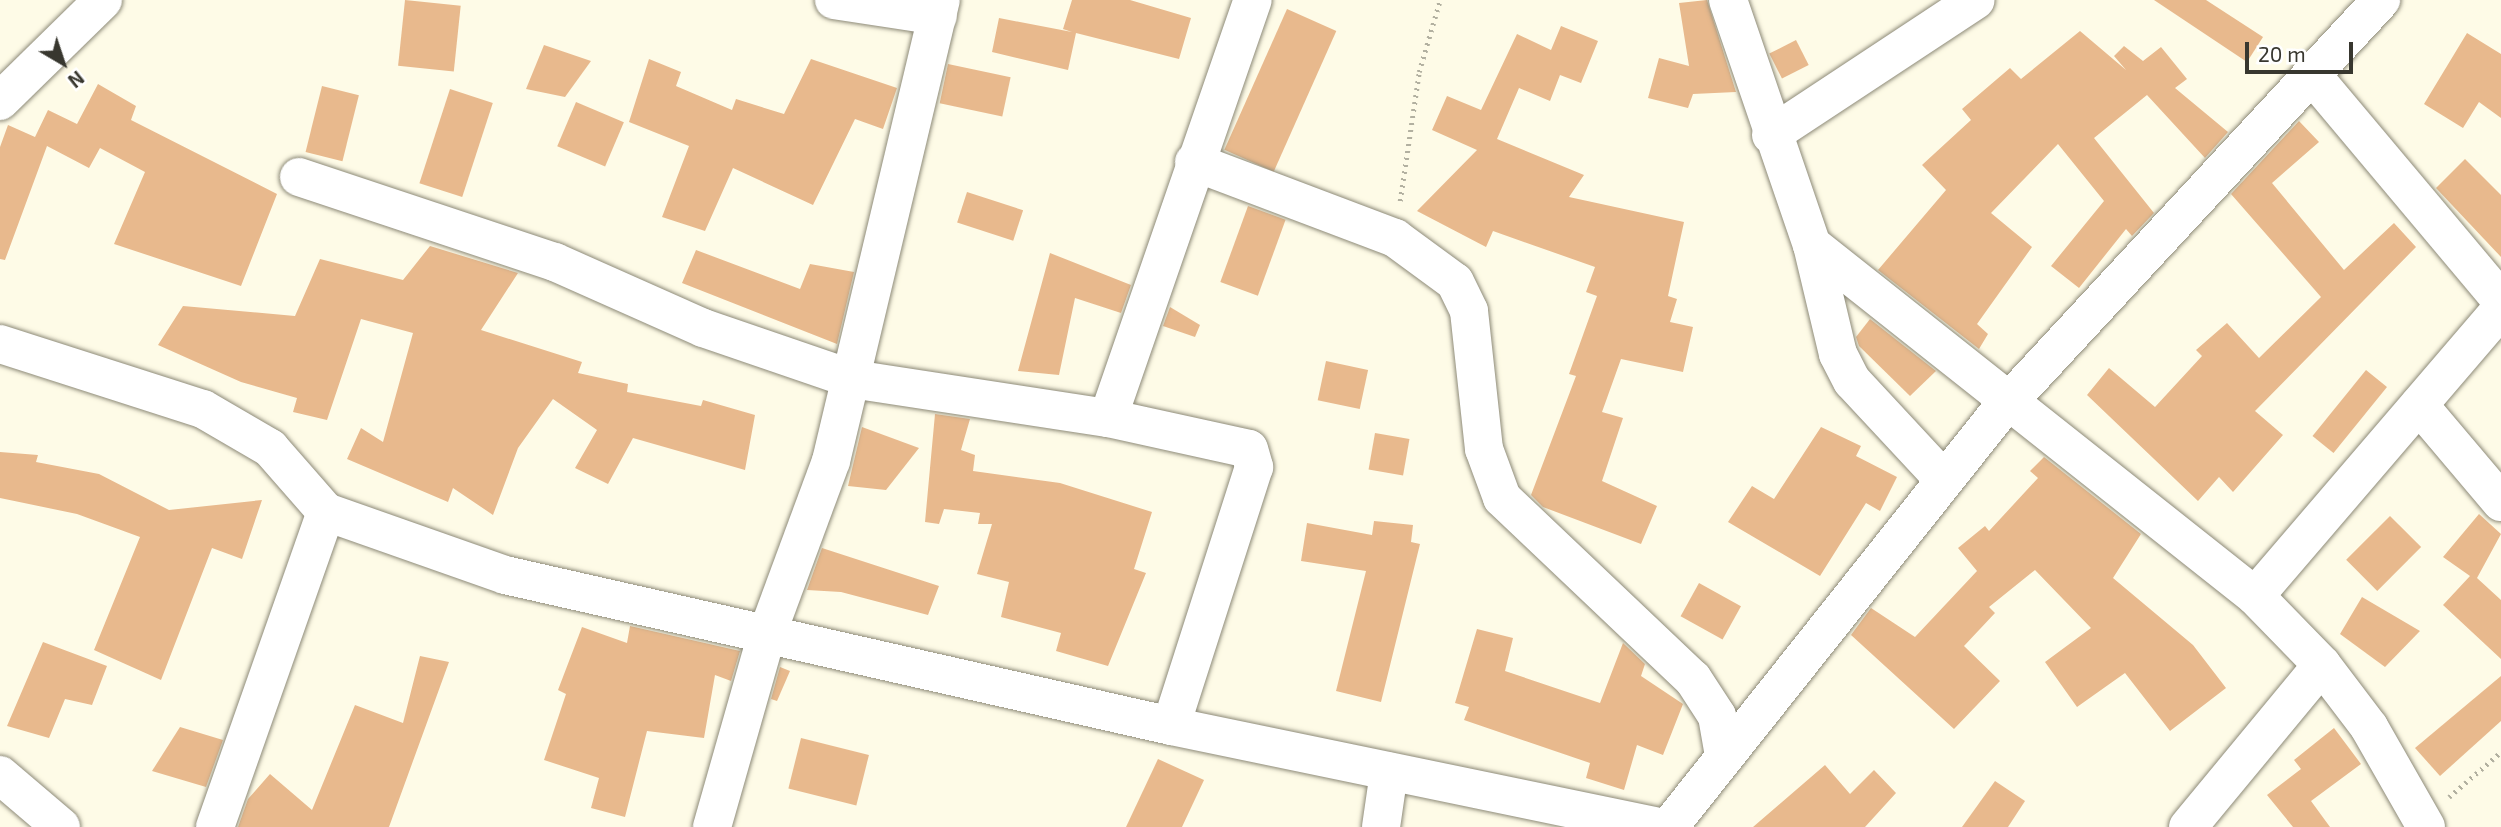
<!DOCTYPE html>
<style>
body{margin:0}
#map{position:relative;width:2501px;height:827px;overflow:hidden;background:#fefbe7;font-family:"Exo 2",sans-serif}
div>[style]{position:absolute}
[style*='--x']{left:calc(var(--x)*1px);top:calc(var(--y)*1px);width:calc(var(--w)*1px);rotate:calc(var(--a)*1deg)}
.building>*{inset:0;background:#e8b98d;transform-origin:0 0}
.path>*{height:4.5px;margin-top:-2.25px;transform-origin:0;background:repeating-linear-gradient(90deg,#b2b0a0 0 2px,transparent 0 7px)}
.roads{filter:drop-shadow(0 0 2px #8d8a78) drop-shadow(0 0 2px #8d8a78)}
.minor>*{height:38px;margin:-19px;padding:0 19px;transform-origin:19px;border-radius:19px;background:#fff}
span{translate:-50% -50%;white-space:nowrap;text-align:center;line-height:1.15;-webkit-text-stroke:5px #fff;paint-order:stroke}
.north{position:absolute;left:28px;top:28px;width:70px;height:70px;-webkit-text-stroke:5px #fff;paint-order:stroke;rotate:141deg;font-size:19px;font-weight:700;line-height:28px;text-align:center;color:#38372f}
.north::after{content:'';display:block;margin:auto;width:24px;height:32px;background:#38372f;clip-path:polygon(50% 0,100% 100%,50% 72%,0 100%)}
.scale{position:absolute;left:2245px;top:42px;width:108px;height:32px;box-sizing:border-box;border:4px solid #38372f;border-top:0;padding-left:9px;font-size:21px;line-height:24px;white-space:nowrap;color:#38372f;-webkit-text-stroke:5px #fff;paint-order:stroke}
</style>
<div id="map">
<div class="building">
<i style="left:405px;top:0;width:56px;height:66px;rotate:6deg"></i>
<i style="clip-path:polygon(1072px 0,1130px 0,1191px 18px,1179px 59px,1076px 33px,1068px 70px,992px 52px,999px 18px,1072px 32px,1063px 29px)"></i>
<i style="clip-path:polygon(1707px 0,1736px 92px,1693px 94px,1688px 108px,1648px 98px,1659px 58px,1689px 66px,1679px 3px)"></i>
<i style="clip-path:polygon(2154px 0,2206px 0,2263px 37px,2247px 62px)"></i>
<i style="left:1287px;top:9px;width:54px;height:154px;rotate:24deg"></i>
<i style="clip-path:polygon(1561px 26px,1598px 41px,1581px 83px,1560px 75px,1550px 101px,1519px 88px,1497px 139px,1584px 175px,1569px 197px,1684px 222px,1668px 296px,1677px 299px,1670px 322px,1693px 327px,1683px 372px,1621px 359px,1602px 412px,1623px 418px,1602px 481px,1657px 506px,1641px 544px,1543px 507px,1531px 495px,1576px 376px,1569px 374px,1597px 296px,1586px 292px,1595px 267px,1493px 231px,1486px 247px,1417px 211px,1477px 150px,1432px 130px,1447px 96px,1481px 110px,1517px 34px,1551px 50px)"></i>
<i style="clip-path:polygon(2080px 31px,2126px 70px,2114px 56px,2124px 46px,2143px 61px,2161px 47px,2187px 79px,2175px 88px,2228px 132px,2205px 158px,2147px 95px,2094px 138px,2154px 213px,2132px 236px,2126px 229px,2079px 288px,2051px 266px,2104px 201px,2058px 144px,1991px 213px,2032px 247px,1977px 324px,1988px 334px,1979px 349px,1878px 270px,1946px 190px,1922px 165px,1971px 120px,1962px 109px,2010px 68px,2021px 79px)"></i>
<i style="clip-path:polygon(2467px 33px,2501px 54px,2501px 118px,2479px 102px,2463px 128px,2424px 104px)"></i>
<i style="left:1796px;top:40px;width:28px;height:30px;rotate:63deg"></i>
<i style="clip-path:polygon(544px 45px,591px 61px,565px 97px,526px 89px)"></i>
<i style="clip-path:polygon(649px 59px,681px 72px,676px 86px,732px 110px,736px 99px,784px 114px,811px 59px,897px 88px,883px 129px,855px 119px,813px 205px,733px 168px,705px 231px,662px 217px,689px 146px,629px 122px)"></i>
<i style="left:948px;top:64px;width:64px;height:40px;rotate:12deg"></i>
<i style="clip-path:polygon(98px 84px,136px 106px,131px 120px,277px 194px,241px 286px,114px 244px,145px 172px,100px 148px,89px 168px,47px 146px,5px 260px,0 259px,0 147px,8px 125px,35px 137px,48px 110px,77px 124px)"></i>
<i style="left:322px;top:86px;width:38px;height:68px;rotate:14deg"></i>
<i style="left:450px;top:89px;width:45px;height:99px;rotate:18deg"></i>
<i style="left:576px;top:102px;width:52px;height:48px;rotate:23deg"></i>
<i style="clip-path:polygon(2299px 121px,2319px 142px,2272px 183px,2344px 270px,2394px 223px,2416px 247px,2255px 411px,2283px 435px,2233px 492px,2219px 477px,2198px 501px,2087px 395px,2109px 368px,2155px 407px,2202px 356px,2196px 350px,2227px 323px,2259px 358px,2321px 297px,2231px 194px)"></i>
<i style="clip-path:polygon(2465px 159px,2501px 195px,2501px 257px,2436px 188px)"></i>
<i style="left:967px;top:192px;width:59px;height:32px;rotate:18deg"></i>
<i style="left:1248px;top:206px;width:40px;height:81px;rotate:20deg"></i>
<i style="clip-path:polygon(430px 246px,518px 273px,481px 330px,582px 362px,578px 373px,628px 384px,627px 392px,701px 406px,703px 400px,755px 415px,745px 470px,633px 438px,608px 484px,575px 468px,597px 430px,553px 399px,518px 448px,493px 515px,453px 488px,448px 502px,347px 459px,361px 428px,383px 442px,413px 333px,361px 319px,327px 420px,293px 412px,297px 398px,241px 382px,158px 345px,183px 306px,295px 316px,320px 259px,403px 280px)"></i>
<i style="clip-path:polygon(696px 250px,800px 289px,810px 264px,854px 272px,837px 344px,682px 283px)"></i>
<i style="clip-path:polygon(1050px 253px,1131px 285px,1121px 313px,1075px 298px,1059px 375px,1018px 371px)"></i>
<i style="clip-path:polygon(1170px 307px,1200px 325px,1195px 337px,1163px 326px)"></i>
<i style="clip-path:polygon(1870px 319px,1936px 371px,1910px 396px,1859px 346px,1856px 337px)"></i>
<i style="left:1326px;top:361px;width:43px;height:40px;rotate:12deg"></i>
<i style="left:2366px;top:370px;width:27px;height:85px;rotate:39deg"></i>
<i style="clip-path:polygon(935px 414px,970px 419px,961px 450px,975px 455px,973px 471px,1060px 483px,1152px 512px,1134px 569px,1146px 573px,1108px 666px,1056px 651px,1061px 633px,1001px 617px,1009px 582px,977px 574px,992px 524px,978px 524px,980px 513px,944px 509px,939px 524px,925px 522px)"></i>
<i style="clip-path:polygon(862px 427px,919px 448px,886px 490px,848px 486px)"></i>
<i style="clip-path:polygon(1821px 427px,1861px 446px,1856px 456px,1897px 477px,1880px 511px,1866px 503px,1820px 576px,1728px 522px,1752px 486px,1774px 499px)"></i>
<i style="left:1375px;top:433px;width:35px;height:37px;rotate:10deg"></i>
<i style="clip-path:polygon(0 452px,38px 455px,36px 462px,99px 474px,169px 510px,262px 500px,242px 559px,212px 548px,161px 680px,94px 650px,140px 537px,77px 514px,0 498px)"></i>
<i style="clip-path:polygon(2044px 457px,2141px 534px,2113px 578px,2193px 645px,2226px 688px,2170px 731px,2125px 673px,2077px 707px,2045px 662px,2091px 628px,2035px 570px,1989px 607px,1995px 613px,1964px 646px,2000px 681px,1954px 729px,1851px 635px,1871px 608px,1915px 637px,1977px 571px,1958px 548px,1985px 526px,1989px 531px,2038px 478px,2030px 471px)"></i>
<i style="clip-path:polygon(2479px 514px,2501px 534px,2477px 578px,2501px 600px,2501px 659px,2443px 605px,2470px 576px,2443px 557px)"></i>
<i style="left:2390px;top:516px;width:44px;height:62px;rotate:45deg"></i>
<i style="clip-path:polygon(1374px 521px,1413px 525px,1411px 542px,1420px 544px,1381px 702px,1336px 691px,1366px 571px,1301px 561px,1307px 523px,1372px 535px)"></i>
<i style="clip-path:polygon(822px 548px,939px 586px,928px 615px,841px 592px,807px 590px)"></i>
<i style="left:1699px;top:583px;width:48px;height:38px;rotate:29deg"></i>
<i style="clip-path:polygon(2362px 597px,2420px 631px,2385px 667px,2340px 634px)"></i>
<i style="clip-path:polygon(630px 626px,740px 651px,731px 681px,715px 675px,704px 738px,647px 731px,625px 817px,591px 808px,599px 778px,544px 760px,566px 694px,558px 690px,582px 627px,627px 643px)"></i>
<i style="clip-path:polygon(1477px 629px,1513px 638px,1505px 671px,1600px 703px,1623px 643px,1645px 664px,1641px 676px,1683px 704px,1663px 755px,1637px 745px,1624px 790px,1586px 778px,1590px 763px,1464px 720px,1469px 707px,1455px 703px)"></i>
<i style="clip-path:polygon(43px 642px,107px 666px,92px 705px,65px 699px,49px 738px,7px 726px)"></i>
<i style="clip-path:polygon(420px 656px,449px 662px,389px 827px,238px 827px,248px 799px,270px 774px,312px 810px,355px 705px,403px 723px)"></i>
<i style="clip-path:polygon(780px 667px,790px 671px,777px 701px,771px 699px)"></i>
<i style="clip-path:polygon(2501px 676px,2501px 721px,2440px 776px,2415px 748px)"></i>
<i style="clip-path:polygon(180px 727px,223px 740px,206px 787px,152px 771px)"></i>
<i style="clip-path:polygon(2334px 728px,2361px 764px,2311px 801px,2330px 827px,2293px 827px,2267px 795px,2301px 769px,2294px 760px)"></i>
<i style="left:801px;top:738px;width:70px;height:52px;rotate:14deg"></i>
<i style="clip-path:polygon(1158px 759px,1204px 780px,1182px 827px,1126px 827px)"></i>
<i style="clip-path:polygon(1825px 765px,1850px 794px,1874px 770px,1896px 793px,1865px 827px,1753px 827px)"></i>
<i style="clip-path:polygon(1995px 781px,2025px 801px,2008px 827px,1962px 827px)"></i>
</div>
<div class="path">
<i style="--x:1400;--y:201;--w:130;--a:-81.6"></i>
<i style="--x:1419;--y:72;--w:75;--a:-73.7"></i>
<i style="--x:2449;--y:797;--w:69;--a:-40.9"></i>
</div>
<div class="roads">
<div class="minor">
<i style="--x:834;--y:0;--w:105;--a:8.7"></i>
<i style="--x:1728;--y:0;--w:259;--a:71.1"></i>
<i style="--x:1812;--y:245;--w:112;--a:76.6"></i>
<i style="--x:1838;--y:354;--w:30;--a:63"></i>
<i style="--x:1852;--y:381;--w:134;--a:47.1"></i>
<i style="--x:2312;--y:75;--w:294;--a:50"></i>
<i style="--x:0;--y:101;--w:144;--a:-44.4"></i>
<i style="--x:1771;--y:135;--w:245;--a:-33.4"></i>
<i style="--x:1194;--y:162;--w:215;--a:20.7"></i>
<i style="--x:1395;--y:238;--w:74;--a:36.3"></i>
<i style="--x:1455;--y:282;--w:32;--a:64"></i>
<i style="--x:1469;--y:311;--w:139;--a:83.8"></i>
<i style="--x:1484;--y:449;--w:52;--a:69.8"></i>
<i style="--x:1502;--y:498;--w:263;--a:43.5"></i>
<i style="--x:1693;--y:679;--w:44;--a:57"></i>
<i style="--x:1717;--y:716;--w:40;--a:80"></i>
<i style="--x:299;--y:177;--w:270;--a:18.4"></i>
<i style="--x:555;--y:262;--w:162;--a:24"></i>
<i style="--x:703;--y:328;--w:157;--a:18.9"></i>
<i style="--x:852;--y:379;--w:259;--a:8.7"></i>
<i style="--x:1108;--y:418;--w:144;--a:12.4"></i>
<i style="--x:1249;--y:449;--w:19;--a:74"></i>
<i style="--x:1254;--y:467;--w:272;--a:107.8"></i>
<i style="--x:1812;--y:245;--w:565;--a:38.39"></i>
<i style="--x:2255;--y:596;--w:96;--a:45.8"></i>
<i style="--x:2322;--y:665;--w:78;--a:52.8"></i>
<i style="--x:2369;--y:727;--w:115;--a:60.3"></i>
<i style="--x:0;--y:344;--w:213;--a:17.8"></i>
<i style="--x:203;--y:409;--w:78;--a:30.2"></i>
<i style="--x:270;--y:448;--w:85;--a:48.8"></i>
<i style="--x:326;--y:512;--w:190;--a:19.4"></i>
<i style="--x:505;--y:575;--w:683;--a:12.77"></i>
<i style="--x:1171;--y:726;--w:499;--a:11.7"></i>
<i style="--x:2419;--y:405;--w:127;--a:49.8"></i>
<i style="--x:1108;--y:418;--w:442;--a:-70.9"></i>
<i style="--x:2255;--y:596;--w:378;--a:-49.4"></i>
<i style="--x:0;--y:775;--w:80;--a:40.4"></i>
<i style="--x:215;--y:827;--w:334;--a:-70.6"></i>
<i style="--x:712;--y:827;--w:201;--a:-74.1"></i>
<i style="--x:767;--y:634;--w:184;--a:-69.7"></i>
<i style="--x:831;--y:461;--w:474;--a:-76.6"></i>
<i style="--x:1381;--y:827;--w:56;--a:-81.7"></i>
<i style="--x:1669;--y:827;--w:530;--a:-51.51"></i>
<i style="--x:1999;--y:412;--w:562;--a:-47.16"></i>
<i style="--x:2188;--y:827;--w:210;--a:-50.4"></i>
</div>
</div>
<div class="north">N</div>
<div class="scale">20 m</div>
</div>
